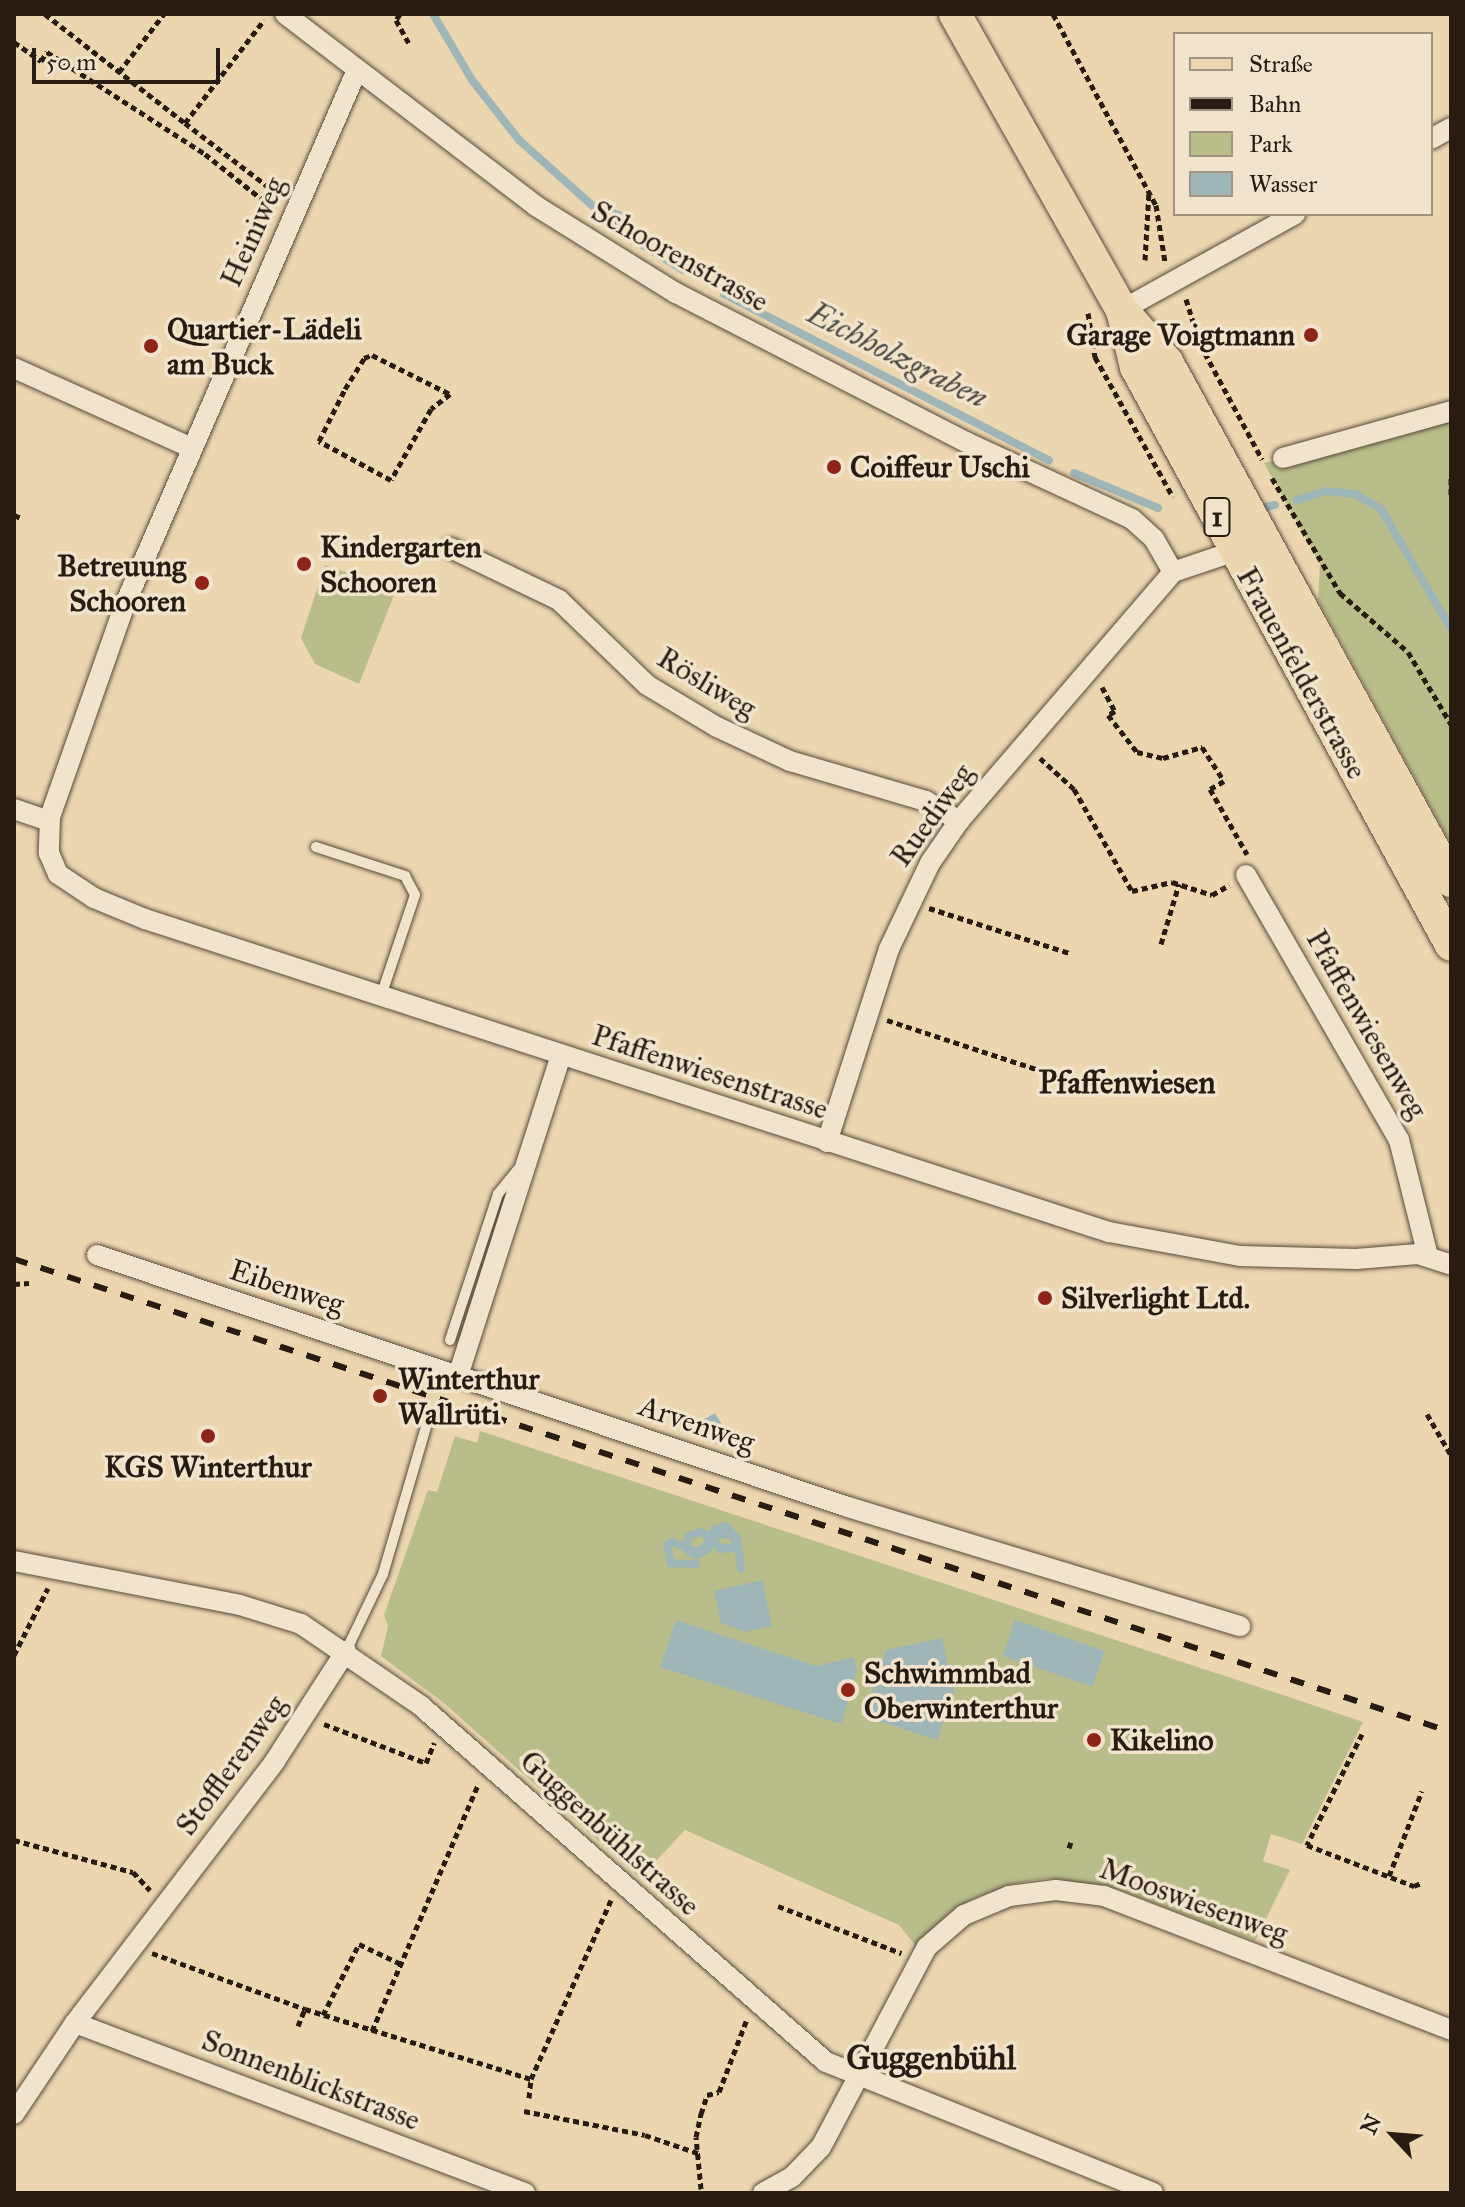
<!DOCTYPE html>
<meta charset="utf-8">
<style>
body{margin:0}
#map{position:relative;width:1465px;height:2207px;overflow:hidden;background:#ebd6b0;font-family:"IM FELL Great Primer",serif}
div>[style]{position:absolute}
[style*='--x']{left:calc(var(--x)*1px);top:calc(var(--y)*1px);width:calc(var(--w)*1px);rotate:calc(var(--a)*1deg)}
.green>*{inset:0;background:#b9bd8a}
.water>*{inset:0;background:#9fb6b8;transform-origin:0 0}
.stream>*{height:8px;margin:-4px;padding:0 4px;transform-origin:4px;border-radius:4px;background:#9fb6b8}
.path>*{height:5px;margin-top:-2.5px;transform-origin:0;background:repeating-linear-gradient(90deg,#281b12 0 6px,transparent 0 10px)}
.roads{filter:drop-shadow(0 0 2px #594a3a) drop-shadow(0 0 2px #594a3a)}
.lane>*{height:10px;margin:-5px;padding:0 5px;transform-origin:5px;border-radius:5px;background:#f2e4cc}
.street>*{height:20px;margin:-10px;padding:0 10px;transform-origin:10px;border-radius:10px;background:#f2e4cc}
.primary>*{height:32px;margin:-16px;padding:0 16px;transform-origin:16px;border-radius:16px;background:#ebd6b0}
.rail>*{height:6px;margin-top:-3px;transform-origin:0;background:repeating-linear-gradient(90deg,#281b12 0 14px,transparent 0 28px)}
.dots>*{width:22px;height:22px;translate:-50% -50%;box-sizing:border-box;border:4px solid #f2e4cc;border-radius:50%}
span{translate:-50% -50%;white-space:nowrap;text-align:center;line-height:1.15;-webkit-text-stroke:7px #f2e4cc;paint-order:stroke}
.shield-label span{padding:2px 6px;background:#f2e4cc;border:2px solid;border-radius:6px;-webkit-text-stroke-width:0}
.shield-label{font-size:28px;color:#281b12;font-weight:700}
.street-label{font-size:30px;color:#281b12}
.poi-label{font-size:30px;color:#281b12;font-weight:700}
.left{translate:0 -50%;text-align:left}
.right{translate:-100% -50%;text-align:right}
.water-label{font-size:32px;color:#4c4a44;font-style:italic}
.neighbourhood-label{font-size:32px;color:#281b12;font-weight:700}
.quarter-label{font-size:34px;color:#281b12;font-weight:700}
.frame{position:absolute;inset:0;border:16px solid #281b12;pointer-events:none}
.legend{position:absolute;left:1173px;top:32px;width:260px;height:184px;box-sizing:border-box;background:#f2e4cc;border:2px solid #a19482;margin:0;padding:10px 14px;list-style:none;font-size:24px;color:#281b12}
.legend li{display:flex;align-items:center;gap:16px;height:40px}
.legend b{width:40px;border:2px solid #a19482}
.north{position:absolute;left:1353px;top:2095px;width:80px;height:80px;-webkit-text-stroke:6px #f2e4cc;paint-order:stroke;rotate:296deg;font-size:22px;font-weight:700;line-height:32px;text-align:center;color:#281b12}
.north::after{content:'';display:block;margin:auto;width:28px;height:36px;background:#281b12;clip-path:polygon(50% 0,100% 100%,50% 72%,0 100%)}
.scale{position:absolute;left:32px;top:48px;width:188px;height:36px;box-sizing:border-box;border:4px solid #281b12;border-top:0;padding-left:10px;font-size:24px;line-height:28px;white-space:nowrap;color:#281b12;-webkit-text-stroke:6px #f2e4cc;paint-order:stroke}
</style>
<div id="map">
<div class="green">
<i style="clip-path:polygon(1451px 421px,1451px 844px,1318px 600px,1320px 564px,1264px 463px,1380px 433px,1385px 441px)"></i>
<i style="clip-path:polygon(325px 565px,396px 590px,359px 684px,315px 664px,301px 638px)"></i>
<i style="clip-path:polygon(480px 1431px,1286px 1696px,1363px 1722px,1302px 1844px,1271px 1834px,1263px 1861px,1290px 1870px,1255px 1941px,1120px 1890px,1050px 1878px,1017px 1883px,972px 1899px,915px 1945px,899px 1925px,685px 1830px,640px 1878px,445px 1704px,381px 1656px,388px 1626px,384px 1615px,428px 1490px,437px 1492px,455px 1436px,477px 1443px)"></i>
</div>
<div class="water">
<i style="clip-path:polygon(715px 1413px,727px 1433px,718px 1445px,690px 1428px)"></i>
<i style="clip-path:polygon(762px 1580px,772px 1626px,745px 1632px,721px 1623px,714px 1591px)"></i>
<i style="clip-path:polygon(676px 1620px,816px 1666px,854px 1657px,857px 1671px,841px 1724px,660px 1667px)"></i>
<i style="left:1015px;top:1620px;width:95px;height:38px;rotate:19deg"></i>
<i style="clip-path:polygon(942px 1638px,954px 1690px,937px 1740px,863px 1716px,886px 1650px)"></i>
</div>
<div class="stream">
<i style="--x:433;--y:14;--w:77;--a:59.4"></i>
<i style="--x:472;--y:80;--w:76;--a:51.9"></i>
<i style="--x:519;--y:140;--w:101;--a:41.8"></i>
<i style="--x:594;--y:207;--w:26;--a:18"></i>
<i style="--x:619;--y:215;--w:20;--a:72"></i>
<i style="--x:625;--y:234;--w:68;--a:31.8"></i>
<i style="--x:724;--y:294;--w:365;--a:27.1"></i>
<i style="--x:1074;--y:473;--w:91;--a:22.6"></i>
<i style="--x:1297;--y:500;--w:30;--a:-17"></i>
<i style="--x:1326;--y:491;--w:29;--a:6"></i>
<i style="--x:1355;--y:494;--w:30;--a:30"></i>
<i style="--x:1381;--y:509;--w:139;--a:59.7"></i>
<i style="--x:1266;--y:507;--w:9;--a:-13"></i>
<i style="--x:696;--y:1564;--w:25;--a:-178"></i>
<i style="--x:671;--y:1563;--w:18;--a:-103"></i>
<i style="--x:667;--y:1545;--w:6;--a:-31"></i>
<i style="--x:672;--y:1542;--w:9;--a:21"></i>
<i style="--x:680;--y:1545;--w:12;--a:24"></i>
<i style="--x:691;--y:1550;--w:4;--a:14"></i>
<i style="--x:695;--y:1551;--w:7;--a:-8"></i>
<i style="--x:702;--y:1550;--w:4;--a:-45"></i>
<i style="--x:705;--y:1547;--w:8;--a:-60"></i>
<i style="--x:709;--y:1540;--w:5;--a:-68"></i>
<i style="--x:711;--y:1535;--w:6;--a:-59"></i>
<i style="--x:714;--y:1530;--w:12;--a:-20"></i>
<i style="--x:725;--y:1526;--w:18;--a:45"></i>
<i style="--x:738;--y:1539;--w:11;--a:124"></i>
<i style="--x:732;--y:1548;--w:11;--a:175"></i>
<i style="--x:721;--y:1549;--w:6;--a:-135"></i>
<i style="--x:717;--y:1545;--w:8;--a:-130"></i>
<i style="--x:712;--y:1539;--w:5;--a:-143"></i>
<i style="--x:708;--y:1536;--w:9;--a:-153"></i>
<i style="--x:700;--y:1532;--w:12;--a:160"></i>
<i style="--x:689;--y:1536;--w:9;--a:108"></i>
<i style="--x:686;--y:1545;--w:4;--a:76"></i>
<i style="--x:687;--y:1549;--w:4;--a:45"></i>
<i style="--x:690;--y:1552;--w:8;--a:23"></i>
<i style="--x:697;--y:1555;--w:13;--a:-29"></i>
<i style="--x:708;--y:1549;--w:6;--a:-59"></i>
<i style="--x:711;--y:1544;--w:7;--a:-63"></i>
<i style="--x:714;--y:1538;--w:5;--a:-53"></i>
<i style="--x:717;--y:1534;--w:14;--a:4"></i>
<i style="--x:731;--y:1535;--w:6;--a:45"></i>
<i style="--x:735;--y:1539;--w:7;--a:63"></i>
<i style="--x:738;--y:1545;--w:24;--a:83"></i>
</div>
<div class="path">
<i style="--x:45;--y:14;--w:177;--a:37.9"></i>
<i style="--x:185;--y:123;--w:130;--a:-52.5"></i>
<i style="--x:400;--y:14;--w:7;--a:124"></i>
<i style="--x:396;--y:20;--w:29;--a:61"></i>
<i style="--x:1053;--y:14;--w:217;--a:61.7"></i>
<i style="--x:1156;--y:205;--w:58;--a:81"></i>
<i style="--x:14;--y:42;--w:33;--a:35"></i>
<i style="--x:41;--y:61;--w:11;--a:-56"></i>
<i style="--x:47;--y:52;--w:188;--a:32.8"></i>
<i style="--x:205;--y:154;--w:87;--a:38.5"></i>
<i style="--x:119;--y:72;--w:73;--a:-52.2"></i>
<i style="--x:185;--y:123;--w:118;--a:37.5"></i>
<i style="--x:605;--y:222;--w:22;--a:0"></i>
<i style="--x:1145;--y:260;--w:69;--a:-86.7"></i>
<i style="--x:1186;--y:299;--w:47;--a:72.7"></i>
<i style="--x:1200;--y:344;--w:131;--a:61.7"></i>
<i style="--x:1088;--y:313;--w:45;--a:81"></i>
<i style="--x:1095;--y:357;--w:160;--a:60.9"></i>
<i style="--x:1181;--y:328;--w:12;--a:66"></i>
<i style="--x:372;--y:355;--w:87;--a:26.6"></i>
<i style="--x:450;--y:394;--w:24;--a:142"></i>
<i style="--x:431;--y:409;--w:81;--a:119.4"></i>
<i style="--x:391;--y:480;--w:82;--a:-151.6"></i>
<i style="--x:319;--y:441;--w:58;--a:-63.4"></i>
<i style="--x:345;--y:389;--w:36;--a:-58"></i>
<i style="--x:364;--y:358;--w:9;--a:-21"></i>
<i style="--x:1272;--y:478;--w:134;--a:59.4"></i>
<i style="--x:1340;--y:593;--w:90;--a:40.9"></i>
<i style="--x:1408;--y:652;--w:84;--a:59.2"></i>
<i style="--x:1451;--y:478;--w:19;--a:90"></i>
<i style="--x:14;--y:515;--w:8;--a:23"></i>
<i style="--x:1102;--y:687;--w:27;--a:62"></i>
<i style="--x:1115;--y:711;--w:8;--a:150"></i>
<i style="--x:1108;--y:715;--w:47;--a:51.9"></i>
<i style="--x:1137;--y:752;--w:27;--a:13"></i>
<i style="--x:1163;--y:758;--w:41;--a:-15.8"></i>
<i style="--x:1202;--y:747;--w:40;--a:57.1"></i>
<i style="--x:1224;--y:781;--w:16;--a:150"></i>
<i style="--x:1210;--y:789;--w:75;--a:60.4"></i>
<i style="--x:1040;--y:758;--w:46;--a:42.4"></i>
<i style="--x:1074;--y:789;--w:117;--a:60.4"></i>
<i style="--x:1132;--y:891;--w:41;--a:-12.7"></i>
<i style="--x:1172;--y:882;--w:42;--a:18"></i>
<i style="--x:1212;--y:895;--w:20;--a:-30"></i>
<i style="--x:929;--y:908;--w:147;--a:17.8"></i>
<i style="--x:1161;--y:944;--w:63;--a:-73.3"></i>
<i style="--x:887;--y:1020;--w:163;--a:18.2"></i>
<i style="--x:14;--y:1284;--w:15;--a:-4"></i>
<i style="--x:1427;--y:1414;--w:48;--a:59.7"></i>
<i style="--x:14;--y:1655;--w:75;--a:-63.1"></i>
<i style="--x:324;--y:1724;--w:109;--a:20.9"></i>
<i style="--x:426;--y:1763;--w:22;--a:-68"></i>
<i style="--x:1362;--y:1734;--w:124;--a:116.4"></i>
<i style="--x:1307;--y:1845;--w:115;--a:21"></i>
<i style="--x:1414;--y:1886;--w:8;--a:-23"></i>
<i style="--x:14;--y:1840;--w:123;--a:15.1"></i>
<i style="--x:133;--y:1872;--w:25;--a:47"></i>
<i style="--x:1069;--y:1848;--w:6;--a:-72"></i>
<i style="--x:1389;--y:1876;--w:91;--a:-68.8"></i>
<i style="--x:778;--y:1906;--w:132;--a:20.9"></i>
<i style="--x:152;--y:1953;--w:163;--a:20.1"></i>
<i style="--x:305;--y:2009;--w:237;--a:17.2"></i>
<i style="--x:323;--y:2015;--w:80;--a:-63.1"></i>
<i style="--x:359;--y:1944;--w:49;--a:25.5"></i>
<i style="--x:298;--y:2026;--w:18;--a:-68"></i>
<i style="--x:372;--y:2031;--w:270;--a:-66.7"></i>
<i style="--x:529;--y:2098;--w:19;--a:-84"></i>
<i style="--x:531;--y:2079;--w:196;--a:-65.9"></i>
<i style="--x:524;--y:2111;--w:123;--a:11.2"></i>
<i style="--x:645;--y:2135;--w:56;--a:18.8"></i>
<i style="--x:701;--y:2189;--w:52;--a:-95.5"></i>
<i style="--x:696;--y:2137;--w:24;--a:-78"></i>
<i style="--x:701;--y:2114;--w:20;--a:-72"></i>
<i style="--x:707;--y:2095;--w:12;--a:-14"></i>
<i style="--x:719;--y:2092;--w:78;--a:-69"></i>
</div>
<div class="roads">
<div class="lane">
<i style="--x:316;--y:847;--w:94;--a:18"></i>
<i style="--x:405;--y:876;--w:21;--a:62"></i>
<i style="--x:415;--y:895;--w:107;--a:108.6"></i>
<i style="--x:450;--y:1340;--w:154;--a:-71.8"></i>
<i style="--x:498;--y:1194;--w:32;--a:-51"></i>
<i style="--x:346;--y:1651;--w:85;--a:-64.3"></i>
<i style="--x:383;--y:1574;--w:164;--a:-73.7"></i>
</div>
<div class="street">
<i style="--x:285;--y:14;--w:316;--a:37.4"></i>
<i style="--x:536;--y:206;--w:165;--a:31.9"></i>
<i style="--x:676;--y:293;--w:326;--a:27.2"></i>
<i style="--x:966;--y:442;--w:183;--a:24.9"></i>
<i style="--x:1132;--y:519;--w:30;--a:42"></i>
<i style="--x:1154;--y:539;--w:38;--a:60"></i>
<i style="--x:1173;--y:572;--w:65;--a:-18.7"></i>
<i style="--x:357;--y:70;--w:582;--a:113.48"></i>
<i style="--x:125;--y:604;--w:226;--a:109.4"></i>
<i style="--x:50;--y:817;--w:36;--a:92"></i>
<i style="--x:49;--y:853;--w:23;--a:67"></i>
<i style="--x:58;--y:874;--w:43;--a:33.7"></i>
<i style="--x:94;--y:898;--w:55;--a:22.4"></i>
<i style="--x:145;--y:919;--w:1014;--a:17.99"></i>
<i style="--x:1109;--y:1232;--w:133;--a:10.4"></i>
<i style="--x:1240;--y:1256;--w:116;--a:1.5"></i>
<i style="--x:1356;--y:1259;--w:62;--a:-4.6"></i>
<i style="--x:1418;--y:1254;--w:35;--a:18"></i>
<i style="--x:1431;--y:139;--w:23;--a:-29"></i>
<i style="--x:1122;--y:310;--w:198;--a:-29"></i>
<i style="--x:14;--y:368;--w:195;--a:24.2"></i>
<i style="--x:1283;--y:458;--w:174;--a:-15.6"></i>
<i style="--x:451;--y:548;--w:120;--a:25.7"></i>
<i style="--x:559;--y:600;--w:122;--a:44"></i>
<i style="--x:647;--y:685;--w:82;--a:31"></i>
<i style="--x:717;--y:727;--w:81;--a:25"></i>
<i style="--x:790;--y:761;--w:142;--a:16.4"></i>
<i style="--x:926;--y:801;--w:39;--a:31"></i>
<i style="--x:14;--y:809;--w:37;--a:19"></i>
<i style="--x:1246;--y:875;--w:306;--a:60"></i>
<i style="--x:1399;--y:1140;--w:120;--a:76"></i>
<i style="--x:827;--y:1142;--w:203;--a:-72.2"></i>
<i style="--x:889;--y:949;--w:95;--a:-64.5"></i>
<i style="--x:930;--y:863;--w:51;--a:-55.4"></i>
<i style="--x:959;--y:821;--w:328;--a:-49.3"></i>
<i style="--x:97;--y:1255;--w:792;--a:18.55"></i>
<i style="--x:848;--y:1507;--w:410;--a:16.9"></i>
<i style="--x:458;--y:1376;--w:337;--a:-72.2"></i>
<i style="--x:14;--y:1561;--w:230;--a:11"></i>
<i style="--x:240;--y:1605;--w:64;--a:17.3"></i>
<i style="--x:301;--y:1624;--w:145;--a:34.3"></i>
<i style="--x:421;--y:1706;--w:539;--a:41.32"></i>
<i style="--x:826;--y:2062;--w:352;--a:21.8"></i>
<i style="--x:75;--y:2023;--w:481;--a:20.7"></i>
<i style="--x:14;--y:2114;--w:110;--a:-56.2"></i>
<i style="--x:75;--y:2023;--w:330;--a:-52.6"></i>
<i style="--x:275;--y:1761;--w:131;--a:-57.2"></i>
<i style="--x:763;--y:2193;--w:33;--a:-29"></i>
<i style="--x:792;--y:2177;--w:42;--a:-46"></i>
<i style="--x:821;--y:2147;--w:226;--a:-62.1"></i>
<i style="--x:927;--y:1947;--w:49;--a:-40.9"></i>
<i style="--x:964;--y:1915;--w:49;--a:-22.9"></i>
<i style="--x:1009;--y:1896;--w:47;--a:-7.3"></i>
<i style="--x:1056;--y:1890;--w:48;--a:7.1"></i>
<i style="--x:1104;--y:1896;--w:372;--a:21.1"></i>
</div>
<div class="primary">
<i style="--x:955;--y:14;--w:340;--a:60.6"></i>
<i style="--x:1122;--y:310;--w:69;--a:49.1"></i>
<i style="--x:1167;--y:362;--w:592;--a:61.31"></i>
<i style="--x:1122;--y:310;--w:59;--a:76.2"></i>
<i style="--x:1136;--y:367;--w:658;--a:61.41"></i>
</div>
</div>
<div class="rail">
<i style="--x:14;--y:1259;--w:1513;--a:18.22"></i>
</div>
<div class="dots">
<i style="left:1311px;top:335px;background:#8f2418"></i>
<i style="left:151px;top:346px;background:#8f2418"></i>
<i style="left:834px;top:467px;background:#8f2418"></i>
<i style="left:304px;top:564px;background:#8f2418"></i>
<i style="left:202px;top:583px;background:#8f2418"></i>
<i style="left:1045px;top:1298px;background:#8f2418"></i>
<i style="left:380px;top:1396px;background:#8f2418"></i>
<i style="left:208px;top:1436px;background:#8f2418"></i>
<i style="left:848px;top:1690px;background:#8f2418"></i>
<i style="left:1094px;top:1740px;background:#8f2418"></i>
</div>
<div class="shield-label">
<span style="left:1217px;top:517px">1</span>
</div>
<div class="street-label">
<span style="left:253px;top:232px;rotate:-66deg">Heiniweg</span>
<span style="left:680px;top:256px;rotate:29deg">Schoorenstrasse</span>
<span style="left:1302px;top:673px;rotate:61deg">Frauenfelderstrasse</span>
<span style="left:707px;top:683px;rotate:31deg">Rösliweg</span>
<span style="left:932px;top:815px;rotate:-54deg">Ruediweg</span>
<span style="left:1367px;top:1024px;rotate:60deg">Pfaffenwiesenweg</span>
<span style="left:710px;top:1072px;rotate:18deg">Pfaffenwiesenstrasse</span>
<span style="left:287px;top:1287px;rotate:18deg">Eibenweg</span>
<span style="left:697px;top:1424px;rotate:19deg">Arvenweg</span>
<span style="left:231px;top:1765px;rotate:-54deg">Stofflerenweg</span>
<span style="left:610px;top:1833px;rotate:42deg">Guggenbühlstrasse</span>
<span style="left:1194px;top:1901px;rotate:20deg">Mooswiesenweg</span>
<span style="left:311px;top:2080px;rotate:21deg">Sonnenblickstrasse</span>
</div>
<div class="poi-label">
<span class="left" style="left:167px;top:346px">Quartier-Lädeli<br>am Buck</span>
<span class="right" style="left:1295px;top:335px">Garage Voigtmann</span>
<span class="left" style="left:850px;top:467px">Coiffeur Uschi</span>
<span class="left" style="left:320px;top:564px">Kindergarten<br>Schooren</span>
<span class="right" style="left:186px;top:583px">Betreuung<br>Schooren</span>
<span class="left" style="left:1061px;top:1298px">Silverlight Ltd.</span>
<span class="left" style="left:398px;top:1396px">Winterthur<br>Wallrüti</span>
<span style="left:208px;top:1467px">KGS Winterthur</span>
<span class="left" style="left:864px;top:1690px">Schwimmbad<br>Oberwinterthur</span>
<span class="left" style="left:1110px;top:1740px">Kikelino</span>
</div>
<div class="water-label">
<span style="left:897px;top:356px;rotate:27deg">Eichholzgraben</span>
</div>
<div class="neighbourhood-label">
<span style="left:1127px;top:1083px">Pfaffenwiesen</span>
</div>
<div class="quarter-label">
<span style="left:931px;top:2058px">Guggenbühl</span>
</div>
<div class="frame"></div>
<ul class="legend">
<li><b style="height:10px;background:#ebd6b0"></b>Straße</li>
<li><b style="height:10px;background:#281b12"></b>Bahn</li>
<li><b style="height:22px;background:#b9bd8a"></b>Park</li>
<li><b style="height:22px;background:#9fb6b8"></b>Wasser</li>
</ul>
<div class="north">N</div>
<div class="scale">50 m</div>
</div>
